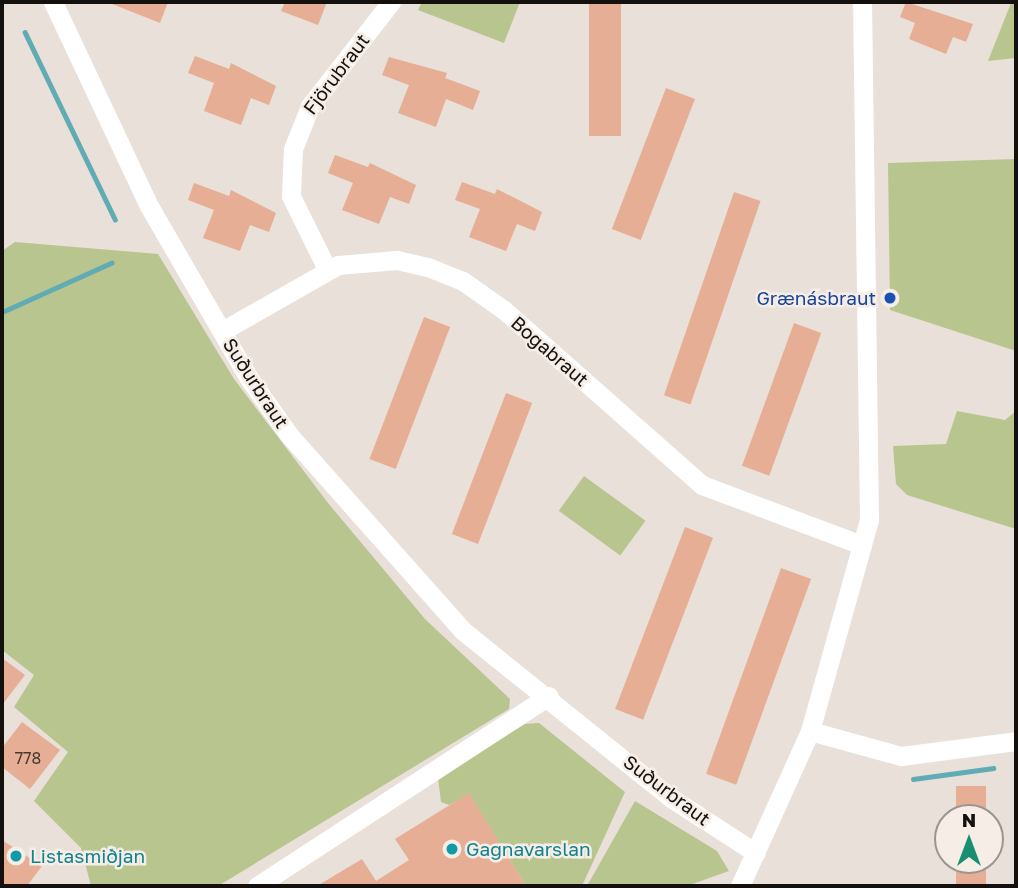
<!DOCTYPE html>
<meta charset="utf-8">
<style>
body{margin:0}
#map{position:relative;width:1018px;height:888px;overflow:hidden;background:#e8e0d9;font-family:"Golos Text",sans-serif}
div>[style]{position:absolute}
[style*='--x']{left:calc(var(--x)*1px);top:calc(var(--y)*1px);width:calc(var(--w)*1px);rotate:calc(var(--a)*1deg)}
.green>*{inset:0;background:#b9c58f;transform-origin:0 0}
.stream>*{height:4.5px;margin:-2.25px;padding:0 2.25px;transform-origin:2.25px;border-radius:2.25px;background:#61abb5}
.building>*{inset:0;background:#e6ae94;transform-origin:0 0}
.minor>*{height:19px;margin:-9.5px;padding:0 9.5px;transform-origin:9.5px;border-radius:9.5px;background:#fff}
.dots>*{width:19px;height:19px;translate:-50% -50%;box-sizing:border-box;border:4px solid #f5ede6;border-radius:50%}
span{translate:-50% -50%;white-space:nowrap;text-align:center;line-height:1.15;-webkit-text-stroke:5px #f5ede6;paint-order:stroke}
.number-label{font-size:16px;color:#483830}
.number-label span{-webkit-text-stroke-width:0}
.street-label{font-size:19px;color:#13100e}
.transit-label{font-size:19px;color:#164399}
.right{translate:-100% -50%;text-align:right}
.culture-label{font-size:19px;color:#0d838f}
.left{translate:0 -50%;text-align:left}
.frame{position:absolute;inset:0;border:4px solid #13100e;pointer-events:none}
.north{position:absolute;left:934px;top:804px;width:70px;height:70px;box-sizing:border-box;background:#f5ede6;border:2px solid #9b9590;border-radius:50%;rotate:0deg;font-size:19px;font-weight:700;line-height:28px;text-align:center;color:#13100e}
.north::after{content:'';display:block;margin:auto;width:24px;height:32px;background:#188f73;clip-path:polygon(50% 0,100% 100%,50% 72%,0 100%)}
</style>
<div id="map">
<div class="green">
<i style="clip-path:polygon(422px 2px,520px 2px,504px 43px,418px 10px)"></i>
<i style="clip-path:polygon(1011px 3px,1016px 5px,1016px 58px,988px 61px)"></i>
<i style="clip-path:polygon(1016px 159px,1016px 351px,890px 310px,888px 163px)"></i>
<i style="clip-path:polygon(15px 242px,158px 254px,234px 379px,328px 503px,425px 619px,510px 699px,509px 709px,218px 886px,91px 886px,81px 848px,34px 801px,68px 752px,14px 707px,34px 675px,2px 650px,2px 251px)"></i>
<i style="clip-path:polygon(957px 411px,1005px 420px,1016px 411px,1016px 529px,907px 495px,896px 484px,893px 446px,946px 444px)"></i>
<i style="left:584px;top:476px;width:76px;height:43px;rotate:36deg"></i>
<i style="clip-path:polygon(539px 723px,625px 792px,582px 886px,526px 886px,469px 794px,449px 805px,441px 802px,438px 778px,525px 724px)"></i>
<i style="clip-path:polygon(635px 801px,717px 851px,729px 871px,687px 886px,587px 886px)"></i>
</div>
<div class="stream">
<i style="--x:25;--y:32;--w:208;--a:64.3"></i>
<i style="--x:2;--y:312;--w:120;--a:-24.2"></i>
<i style="--x:913;--y:779;--w:81;--a:-7.8"></i>
</div>
<div class="building">
<i style="clip-path:polygon(107px 2px,168px 2px,160px 23px)"></i>
<i style="clip-path:polygon(285px 2px,327px 2px,318px 25px,281px 11px)"></i>
<i style="left:589px;top:2px;width:32px;height:134px"></i>
<i style="clip-path:polygon(906px 2px,973px 24px,966px 42px,953px 37px,946px 54px,909px 39px,915px 23px,900px 17px)"></i>
<i style="clip-path:polygon(195px 56px,229px 69px,231px 63px,276px 86px,269px 105px,251px 98px,241px 125px,204px 111px,214px 83px,188px 73px)"></i>
<i style="clip-path:polygon(389px 57px,447px 73px,445px 78px,480px 91px,473px 110px,446px 99px,436px 127px,398px 113px,409px 85px,382px 75px)"></i>
<i style="left:666px;top:88px;width:31px;height:151px;rotate:21deg"></i>
<i style="clip-path:polygon(335px 155px,368px 167px,370px 163px,416px 185px,409px 204px,390px 197px,379px 224px,342px 210px,353px 183px,328px 173px)"></i>
<i style="clip-path:polygon(462px 182px,495px 194px,497px 189px,542px 212px,535px 231px,517px 224px,506px 251px,469px 237px,480px 209px,455px 200px)"></i>
<i style="clip-path:polygon(194px 183px,229px 196px,231px 190px,276px 213px,269px 232px,250px 225px,240px 251px,203px 238px,214px 210px,188px 200px)"></i>
<i style="left:734px;top:192px;width:28px;height:215px;rotate:19deg"></i>
<i style="left:424px;top:317px;width:28px;height:152px;rotate:21deg"></i>
<i style="left:794px;top:323px;width:29px;height:152px;rotate:20deg"></i>
<i style="left:506px;top:393px;width:28px;height:151px;rotate:21deg"></i>
<i style="left:685px;top:527px;width:30px;height:195px;rotate:21deg"></i>
<i style="left:781px;top:568px;width:32px;height:219px;rotate:20deg"></i>
<i style="clip-path:polygon(2px 658px,25px 675px,2px 705px)"></i>
<i style="clip-path:polygon(22px 722px,60px 750px,30px 789px,2px 767px,2px 748px)"></i>
<i style="left:956px;top:786px;width:30px;height:32px"></i>
<i style="clip-path:polygon(469px 793px,526px 886px,317px 886px,362px 859px,376px 881px,409px 860px,395px 839px)"></i>
<i style="clip-path:polygon(2px 840px,42px 866px,27px 886px,2px 886px)"></i>
<i style="left:956px;top:860px;width:30px;height:26px"></i>
</div>
<div class="minor">
<i style="--x:53;--y:2;--w:225;--a:64.8"></i>
<i style="--x:149;--y:206;--w:198;--a:59.9"></i>
<i style="--x:248;--y:377;--w:72;--a:54.6"></i>
<i style="--x:290;--y:436;--w:259;--a:48.4"></i>
<i style="--x:462;--y:630;--w:268;--a:38.8"></i>
<i style="--x:671;--y:798;--w:101;--a:32.9"></i>
<i style="--x:327;--y:269;--w:81;--a:-116.3"></i>
<i style="--x:291;--y:196;--w:47;--a:-87.6"></i>
<i style="--x:293;--y:149;--w:46;--a:-68.4"></i>
<i style="--x:310;--y:106;--w:132;--a:-52.1"></i>
<i style="--x:222;--y:331;--w:133;--a:-29.6"></i>
<i style="--x:338;--y:265;--w:59;--a:-4.8"></i>
<i style="--x:397;--y:260;--w:32;--a:13"></i>
<i style="--x:428;--y:267;--w:38;--a:22"></i>
<i style="--x:463;--y:281;--w:50;--a:35.3"></i>
<i style="--x:504;--y:310;--w:264;--a:41.5"></i>
<i style="--x:702;--y:485;--w:171;--a:20.6"></i>
<i style="--x:810;--y:731;--w:94;--a:15.4"></i>
<i style="--x:901;--y:756;--w:116;--a:-7.4"></i>
<i style="--x:257;--y:886;--w:348;--a:-33.1"></i>
<i style="--x:740;--y:886;--w:170;--a:-65.7"></i>
<i style="--x:810;--y:731;--w:219;--a:-74.4"></i>
<i style="--x:869;--y:520;--w:518;--a:-90.77"></i>
</div>
<div class="dots">
<i style="left:890px;top:298px;background:#1a4fb4"></i>
<i style="left:452px;top:849px;background:#0f9aa8"></i>
<i style="left:16px;top:856px;background:#0f9aa8"></i>
</div>
<div class="number-label">
<span style="left:28px;top:758px">778</span>
</div>
<div class="street-label">
<span style="left:336px;top:74px;rotate:-53deg">Fjörubraut</span>
<span style="left:550px;top:351px;rotate:41deg">Bogabraut</span>
<span style="left:256px;top:383px;rotate:57deg">Suðurbraut</span>
<span style="left:667px;top:790px;rotate:37deg">Suðurbraut</span>
</div>
<div class="transit-label">
<span class="right" style="left:876px;top:298px">Grænásbraut</span>
</div>
<div class="culture-label">
<span class="left" style="left:466px;top:849px">Gagnavarslan</span>
<span class="left" style="left:30px;top:856px">Listasmiðjan</span>
</div>
<div class="frame"></div>
<div class="north">N</div>
</div>
